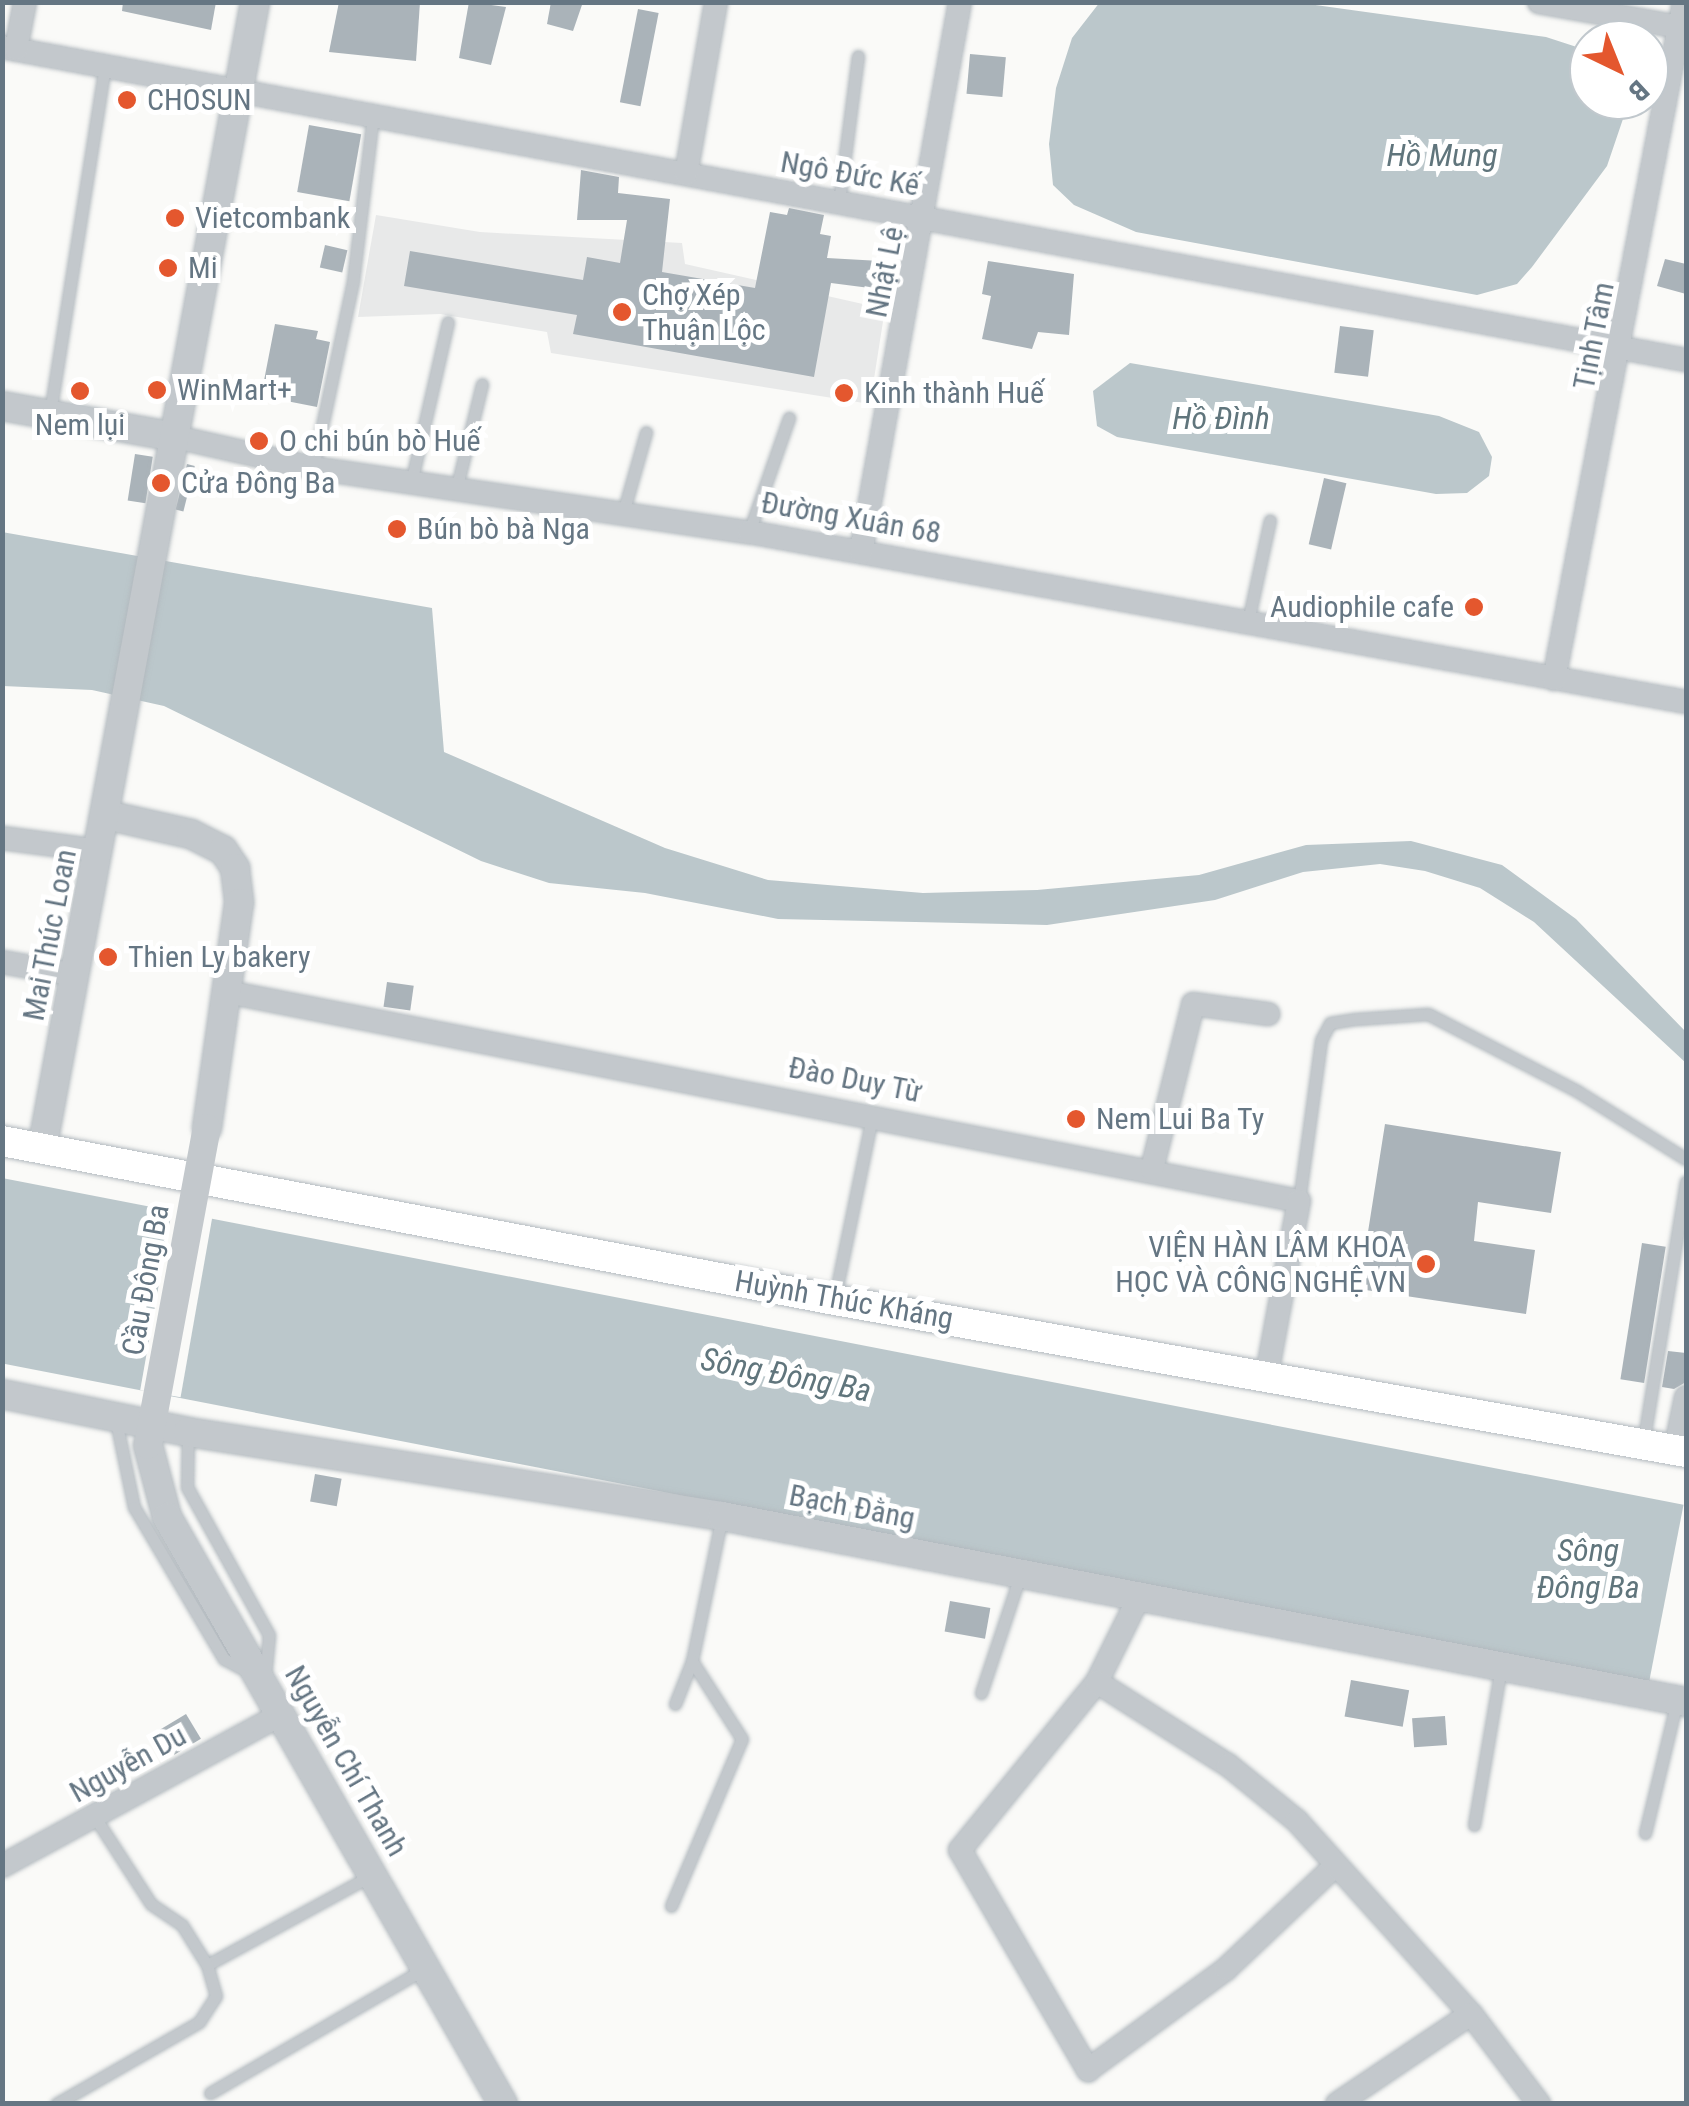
<!DOCTYPE html>
<meta charset="utf-8">
<style>
body{margin:0}
#map{position:relative;width:1689px;height:2106px;overflow:hidden;background:#fafaf8;font-family:"Roboto Condensed",sans-serif}
div>[style]{position:absolute}
[style*='--x']{left:calc(var(--x)*1px);top:calc(var(--y)*1px);width:calc(var(--w)*1px);rotate:calc(var(--a)*1deg)}
.built>*{inset:0;background:#e8e9e9}
.water>*{inset:0;background:#bbc7cb;transform-origin:0 0}
.pier>*{inset:0;background:#fafaf8;transform-origin:0 0}
.building>*{inset:0;background:#aab3b9;transform-origin:0 0}
.roads{filter:drop-shadow(0 0 2px #b3babf) drop-shadow(0 0 2px #b3babf)}
.service>*{height:11px;margin:-5.5px;padding:0 5.5px;transform-origin:5.5px;border-radius:5.5px;background:#c3c8cc}
.minor>*{height:22px;margin:-11px;padding:0 11px;transform-origin:11px;border-radius:11px;background:#c3c8cc}
.tertiary>*{height:28px;margin:-14px;padding:0 14px;transform-origin:14px;border-radius:14px;background:#c3c8cc}
.secondary>*{height:30px;margin:-15px;padding:0 15px;transform-origin:15px;border-radius:15px;background:#fff}
.tertiary-bridge>*{height:28px;margin:-14px;padding:0 14px;transform-origin:14px;border-radius:14px;background:#c3c8cc}
.dots>*{width:28px;height:28px;translate:-50% -50%;box-sizing:border-box;border:5px solid #fff;border-radius:50%}
span{translate:-50% -50%;white-space:nowrap;text-align:center;line-height:1.15;-webkit-text-stroke:10px #fff;paint-order:stroke}
.poi-label{font-size:30px;color:#657683}
.left{translate:0 -50%;text-align:left}
.right{translate:-100% -50%;text-align:right}
.street-label{font-size:30px;color:#657683}
.water-label{font-size:32px;color:#60757c;font-style:italic}
.frame{position:absolute;inset:0;border:5px solid #657683;pointer-events:none}
.north{position:absolute;left:1569px;top:20px;width:100px;height:100px;box-sizing:border-box;background:#fff;border:2px solid #c1c8cd;border-radius:50%;rotate:137deg;font-size:28px;font-weight:700;line-height:40px;text-align:center;color:#657683}
.north::after{content:'';display:block;margin:auto;width:35px;height:45px;background:#e4572e;clip-path:polygon(50% 0,100% 100%,50% 72%,0 100%)}
</style>
<div id="map">
<div class="built">
<i style="clip-path:polygon(376px 215px,480px 232px,682px 243px,685px 264px,885px 309px,870px 404px,551px 353px,547px 332px,440px 314px,358px 317px)"></i>
</div>
<div class="water">
<i style="clip-path:polygon(1100px 2px,1301px 3px,1546px 37px,1589px 51px,1589px 100px,1622px 100px,1624px 116px,1607px 166px,1532px 267px,1517px 284px,1477px 295px,1136px 232px,1074px 205px,1053px 185px,1049px 144px,1056px 88px,1072px 38px)"></i>
<i style="clip-path:polygon(1130px 363px,1439px 416px,1479px 432px,1492px 457px,1489px 476px,1467px 493px,1436px 494px,1117px 437px,1097px 426px,1093px 391px)"></i>
<i style="clip-path:polygon(2px 532px,432px 608px,444px 752px,665px 848px,768px 880px,923px 893px,1037px 890px,1199px 875px,1306px 845px,1411px 841px,1502px 865px,1576px 919px,1686px 1032px,1686px 1063px,1534px 922px,1480px 888px,1425px 871px,1380px 864px,1303px 872px,1215px 900px,1047px 925px,778px 919px,645px 893px,549px 883px,481px 861px,164px 706px,92px 690px,3px 686px)"></i>
<i style="left:2px;top:1178px;width:1713px;height:182px;rotate:11deg"></i>
</div>
<div class="pier">
<i style="left:173px;top:1204px;width:41px;height:189px;rotate:10deg"></i>
</div>
<div class="building">
<i style="clip-path:polygon(123px 2px,216px 2px,211px 30px,122px 11px)"></i>
<i style="clip-path:polygon(339px 2px,420px 2px,416px 61px,329px 52px)"></i>
<i style="clip-path:polygon(469px 2px,506px 7px,491px 65px,459px 58px)"></i>
<i style="clip-path:polygon(551px 2px,583px 2px,573px 31px,547px 24px)"></i>
<i style="left:638px;top:9px;width:21px;height:95px;rotate:11deg"></i>
<i style="left:970px;top:54px;width:36px;height:40px;rotate:5deg"></i>
<i style="left:309px;top:125px;width:53px;height:68px;rotate:10deg"></i>
<i style="clip-path:polygon(581px 170px,619px 177px,618px 193px,670px 199px,662px 272px,755px 288px,770px 212px,787px 215px,789px 208px,824px 215px,820px 234px,831px 236px,827px 258px,898px 262px,893px 291px,831px 283px,814px 377px,573px 334px,577px 315px,404px 286px,410px 251px,583px 280px,587px 257px,620px 263px,627px 220px,577px 220px)"></i>
<i style="left:325px;top:245px;width:23px;height:23px;rotate:13deg"></i>
<i style="clip-path:polygon(1665px 259px,1686px 264px,1686px 294px,1657px 286px)"></i>
<i style="clip-path:polygon(988px 261px,1074px 274px,1069px 335px,1038px 332px,1032px 349px,982px 339px,991px 296px,982px 294px)"></i>
<i style="clip-path:polygon(275px 324px,318px 331px,316px 339px,330px 342px,317px 407px,261px 396px)"></i>
<i style="left:1340px;top:326px;width:34px;height:47px;rotate:7deg"></i>
<i style="left:135px;top:454px;width:18px;height:47px;rotate:9deg"></i>
<i style="left:187px;top:464px;width:8px;height:47px;rotate:14deg"></i>
<i style="left:1324px;top:478px;width:23px;height:68px;rotate:13deg"></i>
<i style="left:387px;top:982px;width:27px;height:25px;rotate:8deg"></i>
<i style="clip-path:polygon(1385px 1124px,1561px 1152px,1551px 1213px,1478px 1202px,1474px 1241px,1535px 1250px,1526px 1314px,1359px 1289px)"></i>
<i style="left:1642px;top:1243px;width:24px;height:138px;rotate:9deg"></i>
<i style="clip-path:polygon(1668px 1351px,1686px 1353px,1686px 1382px,1674px 1389px,1662px 1387px)"></i>
<i style="left:315px;top:1474px;width:27px;height:28px;rotate:10deg"></i>
<i style="left:950px;top:1601px;width:41px;height:31px;rotate:10deg"></i>
<i style="left:1351px;top:1680px;width:59px;height:37px;rotate:10deg"></i>
<i style="left:186px;top:1714px;width:29px;height:31px;rotate:59deg"></i>
<i style="left:1445px;top:1716px;width:29px;height:33px;rotate:86deg"></i>
</div>
<div class="roads">
<div class="service">
<i style="--x:839;--y:202;--w:147;--a:-82.6"></i>
<i style="--x:50;--y:413;--w:351;--a:-81"></i>
<i style="--x:313;--y:468;--w:191;--a:-77.9"></i>
<i style="--x:353;--y:281;--w:166;--a:-83.1"></i>
<i style="--x:411;--y:483;--w:165;--a:-77.1"></i>
<i style="--x:456;--y:490;--w:109;--a:-76.2"></i>
<i style="--x:623;--y:513;--w:84;--a:-74.1"></i>
<i style="--x:749;--y:532;--w:121;--a:-70.7"></i>
<i style="--x:1247;--y:626;--w:108;--a:-77.8"></i>
<i style="--x:1299;--y:1201;--w:162;--a:-82.2"></i>
<i style="--x:1321;--y:1040;--w:19;--a:-62"></i>
<i style="--x:1330;--y:1023;--w:26;--a:-9"></i>
<i style="--x:1356;--y:1019;--w:72;--a:-4"></i>
<i style="--x:1428;--y:1014;--w:168;--a:27.3"></i>
<i style="--x:1577;--y:1091;--w:128;--a:32"></i>
<i style="--x:835;--y:1296;--w:182;--a:-78.3"></i>
<i style="--x:116;--y:1421;--w:88;--a:78.2"></i>
<i style="--x:134;--y:1507;--w:177;--a:59.4"></i>
<i style="--x:224;--y:1659;--w:27;--a:28"></i>
<i style="--x:188;--y:1432;--w:55;--a:91"></i>
<i style="--x:187;--y:1487;--w:169;--a:61"></i>
<i style="--x:269;--y:1635;--w:42;--a:95.4"></i>
<i style="--x:1643;--y:1444;--w:266;--a:-80.7"></i>
<i style="--x:981;--y:1693;--w:123;--a:-71.6"></i>
<i style="--x:675;--y:1704;--w:46;--a:-68.4"></i>
<i style="--x:692;--y:1661;--w:148;--a:-78.3"></i>
<i style="--x:1474;--y:1825;--w:160;--a:-80.3"></i>
<i style="--x:1645;--y:1833;--w:136;--a:-76.4"></i>
<i style="--x:671;--y:1906;--w:181;--a:-67"></i>
<i style="--x:742;--y:1739;--w:93;--a:-122.7"></i>
<i style="--x:207;--y:1965;--w:186;--a:-28.6"></i>
<i style="--x:210;--y:2093;--w:250;--a:-30.1"></i>
<i style="--x:56;--y:2104;--w:165;--a:-29.8"></i>
<i style="--x:199;--y:2022;--w:31;--a:-57"></i>
<i style="--x:216;--y:1996;--w:32;--a:-106"></i>
<i style="--x:207;--y:1965;--w:47;--a:-122"></i>
<i style="--x:182;--y:1925;--w:37;--a:-146"></i>
<i style="--x:151;--y:1904;--w:105;--a:-122.9"></i>
</div>
<div class="minor">
<i style="--x:1539;--y:2;--w:143;--a:10.1"></i>
<i style="--x:2;--y:47;--w:1713;--a:10.53"></i>
<i style="--x:16;--y:49;--w:48;--a:-79.2"></i>
<i style="--x:686;--y:174;--w:175;--a:-80.1"></i>
<i style="--x:171;--y:436;--w:146;--a:12.7"></i>
<i style="--x:313;--y:468;--w:441;--a:8.4"></i>
<i style="--x:749;--y:532;--w:952;--a:10.28"></i>
<i style="--x:861;--y:552;--w:559;--a:-79.8"></i>
<i style="--x:1554;--y:679;--w:689;--a:-79.13"></i>
<i style="--x:2;--y:838;--w:98;--a:7.6"></i>
<i style="--x:2;--y:962;--w:75;--a:10"></i>
<i style="--x:227;--y:992;--w:1092;--a:11.03"></i>
<i style="--x:1299;--y:1201;--w:175;--a:100.5"></i>
<i style="--x:1152;--y:1169;--w:170;--a:-76"></i>
<i style="--x:1193;--y:1004;--w:76;--a:7.6"></i>
<i style="--x:1675;--y:1450;--w:54;--a:-78.3"></i>
<i style="--x:1140;--y:1595;--w:97;--a:116.3"></i>
<i style="--x:1097;--y:1682;--w:217;--a:129.2"></i>
<i style="--x:960;--y:1850;--w:255;--a:59.8"></i>
<i style="--x:1088;--y:2070;--w:171;--a:-36.2"></i>
<i style="--x:1226;--y:1969;--w:150;--a:-43.4"></i>
<i style="--x:1097;--y:1682;--w:155;--a:32.4"></i>
<i style="--x:1228;--y:1765;--w:89;--a:39.1"></i>
<i style="--x:1297;--y:1821;--w:260;--a:48"></i>
<i style="--x:1471;--y:2014;--w:113;--a:52.9"></i>
<i style="--x:2;--y:1866;--w:319;--a:-28.5"></i>
<i style="--x:1337;--y:2104;--w:161;--a:-33.9"></i>
</div>
<div class="tertiary">
<i style="--x:2;--y:406;--w:172;--a:10.1"></i>
<i style="--x:106;--y:815;--w:87;--a:12.6"></i>
<i style="--x:191;--y:834;--w:36;--a:27"></i>
<i style="--x:223;--y:850;--w:22;--a:56"></i>
<i style="--x:235;--y:868;--w:35;--a:83"></i>
<i style="--x:239;--y:903;--w:227;--a:98.1"></i>
<i style="--x:42;--y:1149;--w:1167;--a:-79.48"></i>
<i style="--x:2;--y:1394;--w:190;--a:11.5"></i>
<i style="--x:188;--y:1432;--w:541;--a:8.94"></i>
<i style="--x:722;--y:1516;--w:982;--a:10.92"></i>
<i style="--x:148;--y:1445;--w:74;--a:75.2"></i>
<i style="--x:167;--y:1517;--w:676;--a:60.21"></i>
</div>
<div class="secondary">
<i style="--x:2;--y:1141;--w:848;--a:10.81"></i>
<i style="--x:835;--y:1300;--w:864;--a:10.13"></i>
</div>
</div>
<div class="tertiary-bridge">
<i style="--x:148;--y:1445;--w:322;--a:-79.5"></i>
</div>
<div class="dots">
<i style="left:127px;top:100px;background:#e4572e"></i>
<i style="left:175px;top:218px;background:#e4572e"></i>
<i style="left:168px;top:268px;background:#e4572e"></i>
<i style="left:622px;top:312px;background:#e4572e"></i>
<i style="left:157px;top:390px;background:#e4572e"></i>
<i style="left:80px;top:391px;background:#e4572e"></i>
<i style="left:844px;top:393px;background:#e4572e"></i>
<i style="left:259px;top:441px;background:#e4572e"></i>
<i style="left:161px;top:483px;background:#e4572e"></i>
<i style="left:397px;top:529px;background:#e4572e"></i>
<i style="left:1474px;top:607px;background:#e4572e"></i>
<i style="left:108px;top:957px;background:#e4572e"></i>
<i style="left:1076px;top:1119px;background:#e4572e"></i>
<i style="left:1426px;top:1264px;background:#e4572e"></i>
</div>
<div class="poi-label">
<span class="left" style="left:147px;top:100px">CHOSUN</span>
<span class="left" style="left:195px;top:218px">Vietcombank</span>
<span class="left" style="left:188px;top:268px">Mi</span>
<span class="left" style="left:642px;top:312px">Chợ Xép<br>Thuận Lộc</span>
<span class="left" style="left:177px;top:390px">WinMart+</span>
<span class="left" style="left:864px;top:393px">Kinh thành Huế</span>
<span style="left:80px;top:425px">Nem lụi</span>
<span class="left" style="left:279px;top:441px">O chi bún bò Huế</span>
<span class="left" style="left:181px;top:483px">Cửa Đông Ba</span>
<span class="left" style="left:417px;top:529px">Bún bò bà Nga</span>
<span class="right" style="left:1454px;top:607px">Audiophile cafe</span>
<span class="left" style="left:128px;top:957px">Thien Ly bakery</span>
<span class="left" style="left:1096px;top:1119px">Nem Lui Ba Ty</span>
<span class="right" style="left:1406px;top:1264px">VIỆN HÀN LÂM KHOA<br>HỌC VÀ CÔNG NGHỆ VN</span>
</div>
<div class="street-label">
<span style="left:850px;top:174px;rotate:10deg">Ngô Đức Kế</span>
<span style="left:885px;top:272px;rotate:-79deg">Nhật Lệ</span>
<span style="left:1594px;top:336px;rotate:-79deg">Tịnh Tâm</span>
<span style="left:851px;top:518px;rotate:10deg">Đường Xuân 68</span>
<span style="left:50px;top:935px;rotate:-79deg">Mai Thúc Loan</span>
<span style="left:855px;top:1080px;rotate:11deg">Đào Duy Từ</span>
<span style="left:146px;top:1280px;rotate:-80deg">Cầu Đông Ba</span>
<span style="left:844px;top:1300px;rotate:10deg">Huỳnh Thúc Kháng</span>
<span style="left:852px;top:1507px;rotate:11deg">Bạch Đằng</span>
<span style="left:346px;top:1761px;rotate:60deg">Nguyễn Chí Thanh</span>
<span style="left:128px;top:1764px;rotate:-29deg">Nguyễn Du</span>
</div>
<div class="water-label">
<span style="left:1442px;top:155px">Hồ Mung</span>
<span style="left:1221px;top:418px">Hồ Đình</span>
<span style="left:786px;top:1375px;rotate:11deg">Sông Đông Ba</span>
<span style="left:1588px;top:1569px">Sông<br>Đông Ba</span>
</div>
<div class="frame"></div>
<div class="north">B</div>
</div>
